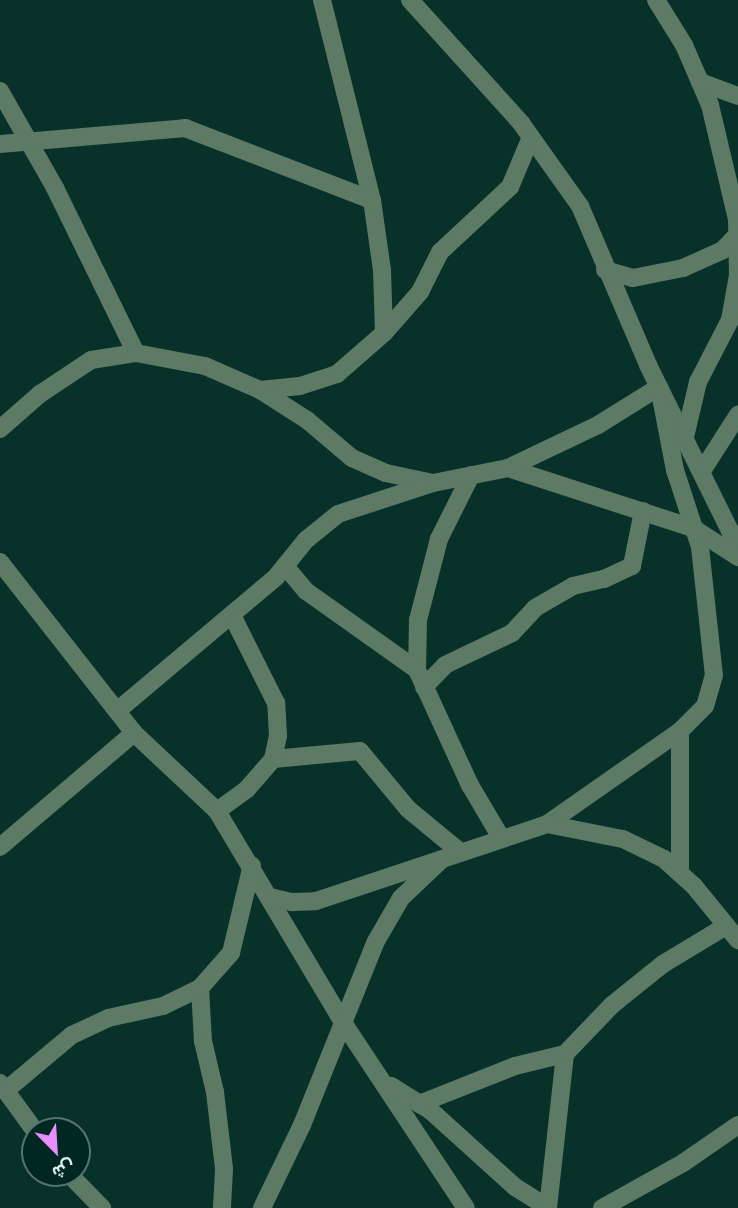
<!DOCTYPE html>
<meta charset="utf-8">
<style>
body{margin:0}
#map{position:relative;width:738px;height:1208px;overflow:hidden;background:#08312a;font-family:Helvetica,Vazirmatn,sans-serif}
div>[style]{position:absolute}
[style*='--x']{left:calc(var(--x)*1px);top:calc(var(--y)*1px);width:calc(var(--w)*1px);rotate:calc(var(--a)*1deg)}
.minor>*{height:18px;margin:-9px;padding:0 9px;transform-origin:9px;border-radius:9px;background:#5d7a64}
span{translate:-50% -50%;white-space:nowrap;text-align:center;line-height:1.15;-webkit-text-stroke:7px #002721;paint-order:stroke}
.north{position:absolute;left:21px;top:1117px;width:70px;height:70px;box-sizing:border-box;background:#002721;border:2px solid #567570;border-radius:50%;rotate:156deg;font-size:19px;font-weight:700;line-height:28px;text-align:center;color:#d6ebe6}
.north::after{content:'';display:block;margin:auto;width:24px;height:32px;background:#e88eff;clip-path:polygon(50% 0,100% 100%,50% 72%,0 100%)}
</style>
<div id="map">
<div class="minor">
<i style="--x:322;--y:0;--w:206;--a:76"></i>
<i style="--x:372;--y:200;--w:71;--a:81.9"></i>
<i style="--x:382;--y:270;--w:63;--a:88.2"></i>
<i style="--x:410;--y:0;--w:166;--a:47.9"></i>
<i style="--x:521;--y:123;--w:102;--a:54.6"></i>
<i style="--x:580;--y:206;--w:173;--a:66.8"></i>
<i style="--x:648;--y:365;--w:203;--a:63.7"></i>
<i style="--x:656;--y:0;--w:53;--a:58.1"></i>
<i style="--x:684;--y:45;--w:65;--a:66.6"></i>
<i style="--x:710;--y:105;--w:117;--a:76.7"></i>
<i style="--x:737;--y:219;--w:56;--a:89"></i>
<i style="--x:738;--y:275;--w:46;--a:100.1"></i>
<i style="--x:730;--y:320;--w:70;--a:117.3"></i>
<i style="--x:698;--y:382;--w:57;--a:103.3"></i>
<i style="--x:700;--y:82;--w:40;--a:20.2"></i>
<i style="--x:0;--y:91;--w:112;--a:60.4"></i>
<i style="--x:55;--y:188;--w:184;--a:63.9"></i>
<i style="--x:0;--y:144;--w:186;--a:-4.9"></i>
<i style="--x:185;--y:128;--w:200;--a:21.1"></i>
<i style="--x:605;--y:270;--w:29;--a:16"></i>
<i style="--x:633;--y:278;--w:51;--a:-11.3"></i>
<i style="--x:683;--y:268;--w:44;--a:-24.2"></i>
<i style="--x:723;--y:250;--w:22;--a:-47"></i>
<i style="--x:260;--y:390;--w:40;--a:-5.7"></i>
<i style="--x:300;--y:386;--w:39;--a:-18"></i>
<i style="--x:337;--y:374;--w:62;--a:-41.1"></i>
<i style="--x:384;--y:333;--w:55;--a:-48.7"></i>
<i style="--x:420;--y:292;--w:45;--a:-63.4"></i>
<i style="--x:440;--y:252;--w:96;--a:-42.9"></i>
<i style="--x:510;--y:187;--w:54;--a:-67.2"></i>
<i style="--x:0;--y:429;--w:53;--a:-41.2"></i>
<i style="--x:40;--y:394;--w:61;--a:-33.7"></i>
<i style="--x:91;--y:360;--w:46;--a:-8.8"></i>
<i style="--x:136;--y:353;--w:70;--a:10.7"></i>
<i style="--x:205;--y:366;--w:60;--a:23.6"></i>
<i style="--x:260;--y:390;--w:56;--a:32.6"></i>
<i style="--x:307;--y:420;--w:59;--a:40.2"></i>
<i style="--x:352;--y:458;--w:37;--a:24"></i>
<i style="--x:386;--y:473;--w:48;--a:12"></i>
<i style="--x:508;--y:468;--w:194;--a:18"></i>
<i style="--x:693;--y:528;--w:54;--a:32.8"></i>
<i style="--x:702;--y:471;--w:67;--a:-57.3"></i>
<i style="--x:471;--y:475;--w:72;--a:116.6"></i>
<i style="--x:439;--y:539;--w:84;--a:104.5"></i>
<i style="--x:418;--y:620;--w:50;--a:91.1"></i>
<i style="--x:417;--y:670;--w:127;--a:65.3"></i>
<i style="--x:470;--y:785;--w:59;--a:59.5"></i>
<i style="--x:0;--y:562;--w:217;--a:51.9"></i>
<i style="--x:134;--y:733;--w:114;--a:43.2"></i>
<i style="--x:217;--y:811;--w:244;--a:59.2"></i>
<i style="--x:342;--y:1021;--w:224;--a:56.5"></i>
<i style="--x:285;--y:566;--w:33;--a:50"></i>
<i style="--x:306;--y:591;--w:136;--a:35.4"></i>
<i style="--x:424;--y:687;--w:30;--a:-46"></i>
<i style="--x:445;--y:665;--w:74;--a:-25.5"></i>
<i style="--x:512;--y:633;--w:34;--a:-47"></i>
<i style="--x:535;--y:608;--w:44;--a:-30.1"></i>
<i style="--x:573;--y:586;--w:32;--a:-13"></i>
<i style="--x:604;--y:579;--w:31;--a:-25"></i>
<i style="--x:632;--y:566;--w:56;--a:-78.7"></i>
<i style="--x:117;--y:711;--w:208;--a:-40.1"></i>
<i style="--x:276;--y:577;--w:48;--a:-51"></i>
<i style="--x:306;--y:540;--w:41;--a:-39.1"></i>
<i style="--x:338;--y:514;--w:100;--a:-18.1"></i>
<i style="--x:433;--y:483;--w:76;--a:-11.3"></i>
<i style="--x:508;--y:468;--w:100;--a:-25.5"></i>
<i style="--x:598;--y:425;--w:72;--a:-31.9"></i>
<i style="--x:659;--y:387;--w:85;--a:79.1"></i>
<i style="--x:675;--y:470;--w:81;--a:72"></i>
<i style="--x:700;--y:547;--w:129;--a:83.8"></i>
<i style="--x:714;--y:675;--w:32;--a:106"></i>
<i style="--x:705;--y:706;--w:35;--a:135"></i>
<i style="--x:680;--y:731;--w:162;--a:145"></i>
<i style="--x:273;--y:759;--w:87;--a:-5.3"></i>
<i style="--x:360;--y:751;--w:75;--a:50.4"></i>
<i style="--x:408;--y:809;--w:66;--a:39.5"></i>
<i style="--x:217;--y:811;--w:37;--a:-36"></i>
<i style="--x:247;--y:789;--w:40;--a:-49"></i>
<i style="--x:273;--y:759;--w:24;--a:-78"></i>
<i style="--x:278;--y:736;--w:33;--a:-93"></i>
<i style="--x:276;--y:703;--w:98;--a:-116.6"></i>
<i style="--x:0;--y:847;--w:176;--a:-40.4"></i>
<i style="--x:680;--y:873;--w:142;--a:-90"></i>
<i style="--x:270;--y:897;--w:23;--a:13"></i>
<i style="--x:292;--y:902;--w:24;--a:-2"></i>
<i style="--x:316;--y:901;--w:243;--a:-18.4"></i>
<i style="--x:547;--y:824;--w:77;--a:11.2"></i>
<i style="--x:623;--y:839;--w:46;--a:26"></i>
<i style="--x:664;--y:859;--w:40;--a:42"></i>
<i style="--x:694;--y:886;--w:70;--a:50.8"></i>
<i style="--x:200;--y:988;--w:53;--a:86.8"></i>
<i style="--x:203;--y:1041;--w:52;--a:76.8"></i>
<i style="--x:215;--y:1092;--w:78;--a:83.3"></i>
<i style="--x:224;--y:1169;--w:39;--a:93"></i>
<i style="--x:0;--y:1083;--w:59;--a:53.9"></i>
<i style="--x:391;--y:1086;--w:47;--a:32"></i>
<i style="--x:431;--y:1111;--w:113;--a:42.1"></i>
<i style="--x:515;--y:1187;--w:39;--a:32"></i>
<i style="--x:5;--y:1091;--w:87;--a:-39.9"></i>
<i style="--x:72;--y:1035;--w:40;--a:-25"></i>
<i style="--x:108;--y:1018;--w:56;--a:-12.3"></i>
<i style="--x:163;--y:1006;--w:41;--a:-25.9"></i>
<i style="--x:200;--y:988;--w:47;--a:-48.5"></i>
<i style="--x:231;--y:953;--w:90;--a:-76.6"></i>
<i style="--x:419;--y:1104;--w:103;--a:-21.6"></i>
<i style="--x:515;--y:1066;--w:51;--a:-13.5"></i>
<i style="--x:68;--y:1173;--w:49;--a:45.8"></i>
<i style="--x:262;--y:1208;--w:92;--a:-64.3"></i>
<i style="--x:302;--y:1125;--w:196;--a:-68.1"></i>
<i style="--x:375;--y:943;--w:52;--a:-60"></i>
<i style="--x:401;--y:898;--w:55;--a:-43.5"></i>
<i style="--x:548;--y:1208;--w:155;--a:-83.7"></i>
<i style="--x:565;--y:1054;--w:68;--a:-46.2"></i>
<i style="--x:612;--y:1005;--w:65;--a:-38.8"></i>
<i style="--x:663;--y:964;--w:74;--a:-31.1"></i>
<i style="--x:602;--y:1208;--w:93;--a:-29.1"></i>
<i style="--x:683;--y:1163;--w:67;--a:-34.6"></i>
</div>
<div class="north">ش</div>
</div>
